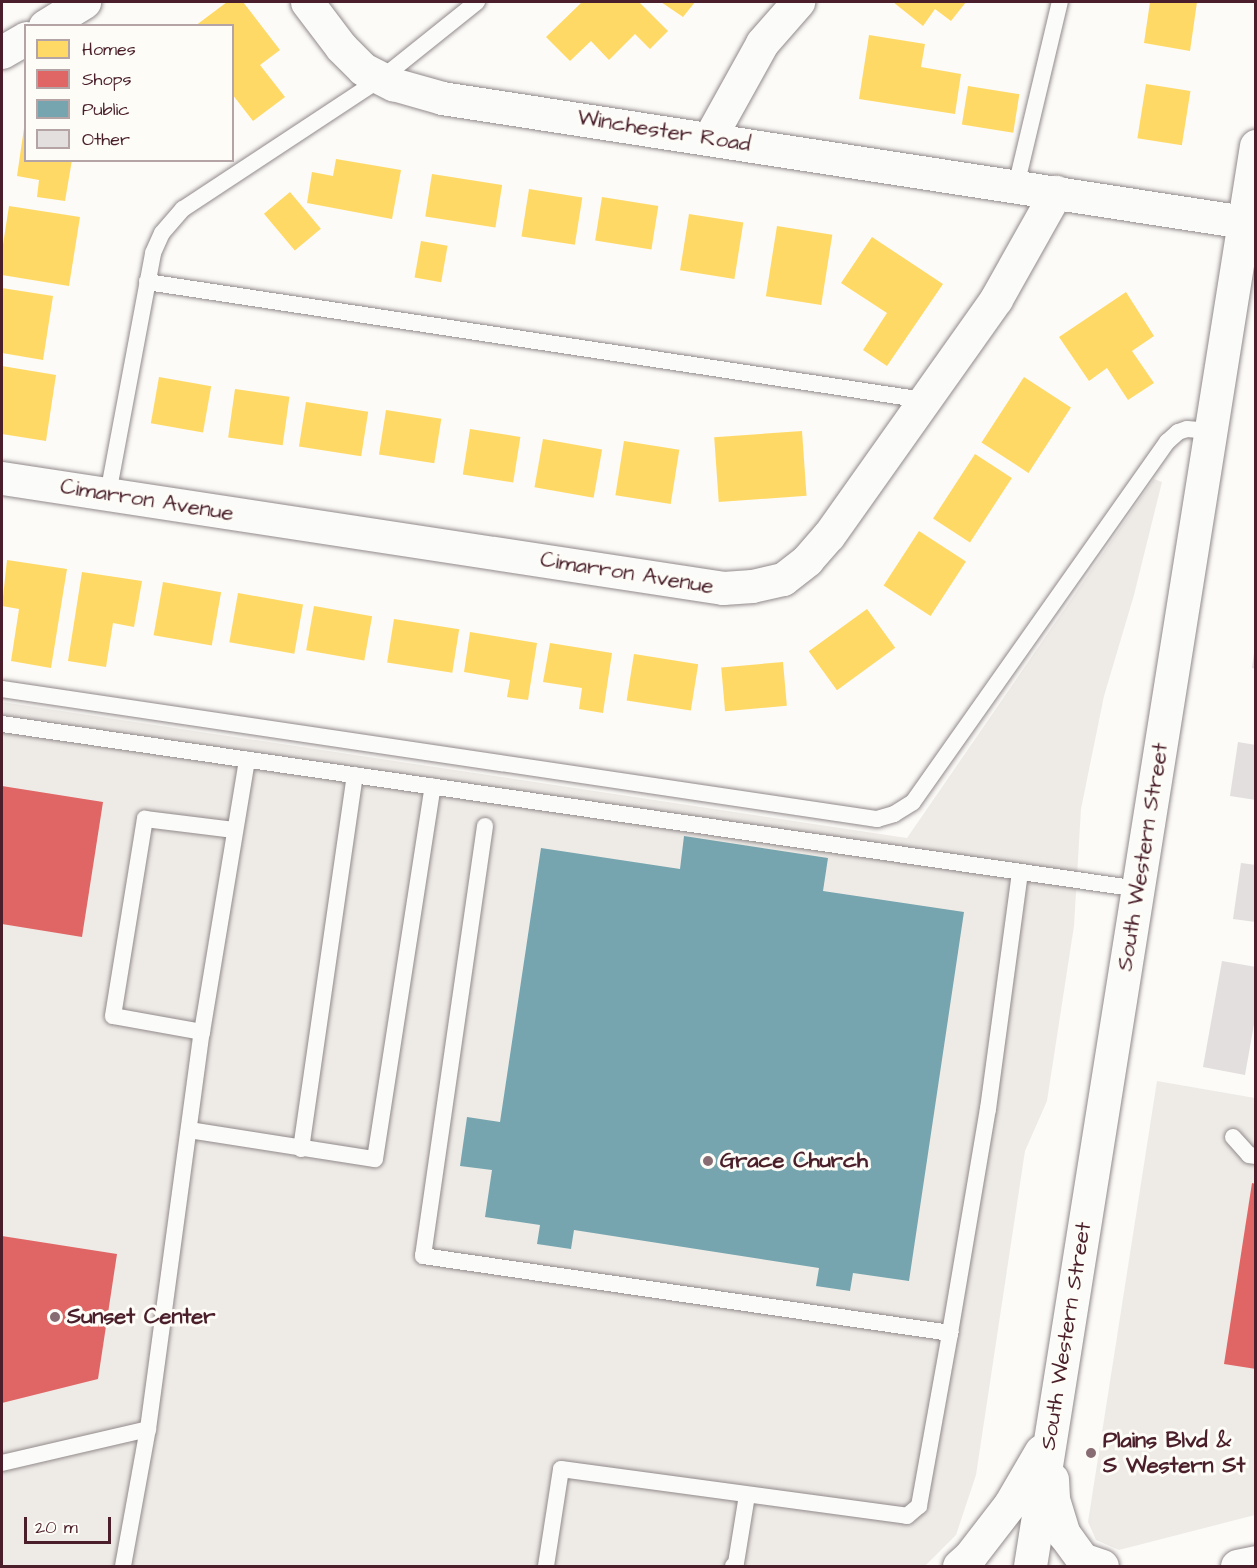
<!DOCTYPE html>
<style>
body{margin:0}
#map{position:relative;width:1257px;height:1568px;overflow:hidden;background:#fcfbf8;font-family:"Architects Daughter",sans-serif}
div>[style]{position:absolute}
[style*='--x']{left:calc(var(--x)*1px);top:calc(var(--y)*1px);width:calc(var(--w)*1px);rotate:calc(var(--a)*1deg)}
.built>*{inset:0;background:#eeebe7}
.homes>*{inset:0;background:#ffd966;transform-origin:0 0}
.shops>*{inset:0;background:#e06666}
.public>*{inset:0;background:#76a5af}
.building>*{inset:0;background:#e2dfde}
.roads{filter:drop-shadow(0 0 2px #928a8b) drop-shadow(0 0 2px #928a8b)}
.lane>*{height:16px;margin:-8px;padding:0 8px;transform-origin:8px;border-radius:8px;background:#fbfbf9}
.street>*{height:33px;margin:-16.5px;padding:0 16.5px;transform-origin:16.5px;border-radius:16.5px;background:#fbfbf9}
.secondary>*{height:33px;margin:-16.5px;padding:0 16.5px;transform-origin:16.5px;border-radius:16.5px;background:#fbfbf9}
.dots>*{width:16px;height:16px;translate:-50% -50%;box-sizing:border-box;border:3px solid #fdfcf7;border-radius:50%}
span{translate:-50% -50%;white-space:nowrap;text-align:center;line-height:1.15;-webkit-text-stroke:6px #fdfcf7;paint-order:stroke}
.street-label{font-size:22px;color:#4a1f2b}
.poi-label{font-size:22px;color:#4a1f2b;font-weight:700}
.left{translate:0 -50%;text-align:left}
.frame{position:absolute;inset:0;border:3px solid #4a1f2b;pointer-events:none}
.legend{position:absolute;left:24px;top:24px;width:210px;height:138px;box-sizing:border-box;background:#fdfcf7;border:2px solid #b5a4a5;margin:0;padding:8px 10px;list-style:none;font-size:18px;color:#4a1f2b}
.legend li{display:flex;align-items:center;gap:12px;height:30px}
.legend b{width:30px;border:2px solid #b5a4a5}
.scale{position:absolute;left:24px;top:1517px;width:87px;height:27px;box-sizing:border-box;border:3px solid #4a1f2b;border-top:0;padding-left:8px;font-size:18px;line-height:21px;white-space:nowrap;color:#4a1f2b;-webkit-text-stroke:4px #fdfcf7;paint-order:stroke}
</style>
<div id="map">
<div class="built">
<i style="clip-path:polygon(1154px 479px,1162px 482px,1134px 595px,1104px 696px,1081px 809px,1074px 926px,1047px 1101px,1025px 1151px,976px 1475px,956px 1535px,925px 1566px,2px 1566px,2px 702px,907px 838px)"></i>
<i style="clip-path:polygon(1157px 1081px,1255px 1098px,1255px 1515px,1119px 1550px,1096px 1540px,1088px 1522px)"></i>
</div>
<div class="homes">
<i style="clip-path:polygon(227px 2px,243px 2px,280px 50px,260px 65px,285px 97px,253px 121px,232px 94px,232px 26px,195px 26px)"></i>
<i style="clip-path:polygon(582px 2px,639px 2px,668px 31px,650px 49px,635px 34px,609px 60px,591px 41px,570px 61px,546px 37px)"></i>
<i style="clip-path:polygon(661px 2px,695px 2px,683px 17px)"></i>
<i style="clip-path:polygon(893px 2px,966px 2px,951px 21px,935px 9px,923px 26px)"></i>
<i style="clip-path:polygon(1150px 2px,1197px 2px,1190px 51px,1144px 43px)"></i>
<i style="clip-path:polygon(869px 35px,925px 44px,921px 67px,961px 74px,955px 114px,859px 99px)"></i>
<i style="left:1146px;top:84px;width:45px;height:55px;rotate:9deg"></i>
<i style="left:968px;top:86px;width:52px;height:39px;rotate:9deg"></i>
<i style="clip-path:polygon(24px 128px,26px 160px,72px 160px,65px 201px,37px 197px,39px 180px,17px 176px)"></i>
<i style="clip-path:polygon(336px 159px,401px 170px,392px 219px,307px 203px,312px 172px,333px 176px)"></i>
<i style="left:432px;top:174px;width:71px;height:43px;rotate:9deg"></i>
<i style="left:529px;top:189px;width:54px;height:48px;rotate:9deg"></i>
<i style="left:290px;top:192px;width:48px;height:34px;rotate:50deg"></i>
<i style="left:602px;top:197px;width:57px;height:44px;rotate:9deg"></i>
<i style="clip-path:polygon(9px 206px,80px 217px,69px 286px,2px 275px,2px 251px)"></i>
<i style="left:689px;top:214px;width:55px;height:57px;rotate:9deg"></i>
<i style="left:777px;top:226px;width:56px;height:71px;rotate:9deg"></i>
<i style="clip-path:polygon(872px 237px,943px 284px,887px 366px,863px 350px,887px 313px,841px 283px)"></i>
<i style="left:421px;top:241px;width:27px;height:37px;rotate:10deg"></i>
<i style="clip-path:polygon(2px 288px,53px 296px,43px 360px,2px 353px)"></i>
<i style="clip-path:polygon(1126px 292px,1154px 336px,1132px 351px,1154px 383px,1128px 400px,1107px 368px,1089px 381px,1059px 337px)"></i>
<i style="clip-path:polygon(2px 366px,56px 375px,46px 441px,2px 434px)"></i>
<i style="left:159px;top:377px;width:53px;height:47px;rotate:10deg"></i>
<i style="left:1024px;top:377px;width:56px;height:78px;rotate:33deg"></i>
<i style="left:235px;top:389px;width:55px;height:49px;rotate:8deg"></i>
<i style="left:306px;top:402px;width:63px;height:45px;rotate:9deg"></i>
<i style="left:386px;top:410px;width:56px;height:45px;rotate:9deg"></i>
<i style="left:470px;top:429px;width:51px;height:46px;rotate:9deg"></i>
<i style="left:802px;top:431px;width:65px;height:88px;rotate:86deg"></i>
<i style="left:543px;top:439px;width:60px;height:49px;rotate:10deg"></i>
<i style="left:624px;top:441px;width:56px;height:55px;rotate:9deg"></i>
<i style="left:975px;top:454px;width:44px;height:77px;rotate:33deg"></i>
<i style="left:919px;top:531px;width:56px;height:65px;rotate:33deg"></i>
<i style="clip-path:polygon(7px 560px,67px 569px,51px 668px,11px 661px,19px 609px,2px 606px)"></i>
<i style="clip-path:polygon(82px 572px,142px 581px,134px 627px,113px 623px,106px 667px,68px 661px)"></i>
<i style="left:163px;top:582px;width:59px;height:54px;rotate:10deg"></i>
<i style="left:238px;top:593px;width:66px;height:50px;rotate:10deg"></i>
<i style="left:314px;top:606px;width:59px;height:45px;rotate:10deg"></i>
<i style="left:867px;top:609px;width:48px;height:72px;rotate:54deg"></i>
<i style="left:394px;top:619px;width:66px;height:44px;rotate:9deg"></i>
<i style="clip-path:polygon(470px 632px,537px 643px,528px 700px,507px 697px,510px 680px,464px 672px)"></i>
<i style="clip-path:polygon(550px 643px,612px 653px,603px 713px,579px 709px,582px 688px,543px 682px)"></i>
<i style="left:634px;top:654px;width:65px;height:47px;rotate:9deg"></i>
<i style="left:783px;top:662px;width:44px;height:62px;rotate:85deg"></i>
</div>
<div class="shops">
<i style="clip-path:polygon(2px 786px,103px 802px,82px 937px,2px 924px)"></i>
<i style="clip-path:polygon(1252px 1183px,1256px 1184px,1256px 1369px,1224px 1364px)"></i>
<i style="clip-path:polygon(2px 1236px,117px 1254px,98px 1379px,2px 1403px)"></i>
</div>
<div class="public">
<i style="clip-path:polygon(684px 836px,828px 858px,823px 891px,964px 912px,909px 1281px,853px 1273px,850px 1291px,816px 1286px,819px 1268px,574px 1230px,571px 1249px,537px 1244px,540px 1225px,485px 1217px,492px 1170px,460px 1166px,467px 1117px,500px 1122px,541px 848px,680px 869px)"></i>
</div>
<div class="building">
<i style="clip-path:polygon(1254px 653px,1256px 654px,1256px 669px,1252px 668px)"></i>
<i style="clip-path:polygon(1238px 742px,1256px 745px,1256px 800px,1230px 796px)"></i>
<i style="clip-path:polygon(1241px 863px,1256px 865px,1256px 922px,1233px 919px)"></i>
<i style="clip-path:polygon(1222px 961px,1256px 967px,1256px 1013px,1245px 1075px,1203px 1067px)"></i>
</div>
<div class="roads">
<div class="lane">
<i style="--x:1016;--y:186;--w:189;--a:-76.6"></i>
<i style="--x:147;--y:282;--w:786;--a:8.64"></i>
<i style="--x:108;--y:494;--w:245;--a:-79.4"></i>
<i style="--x:153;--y:253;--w:22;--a:-66"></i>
<i style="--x:162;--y:233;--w:32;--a:-49"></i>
<i style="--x:183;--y:209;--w:238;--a:-33.4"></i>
<i style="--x:382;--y:78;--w:122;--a:-38.7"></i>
<i style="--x:2;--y:689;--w:885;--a:8.45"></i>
<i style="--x:877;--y:819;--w:18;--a:-16"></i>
<i style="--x:894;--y:814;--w:22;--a:-32"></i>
<i style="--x:913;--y:802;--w:441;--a:-54.8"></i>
<i style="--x:1167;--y:442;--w:15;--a:-42"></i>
<i style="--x:1178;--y:432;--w:9;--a:-18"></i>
<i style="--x:1187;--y:429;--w:24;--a:5"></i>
<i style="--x:2;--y:724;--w:1148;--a:8.26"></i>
<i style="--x:485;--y:826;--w:434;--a:98.2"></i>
<i style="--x:423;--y:1256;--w:533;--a:8.31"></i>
<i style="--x:950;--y:1333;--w:227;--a:-80.4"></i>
<i style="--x:988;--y:1109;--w:239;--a:-82.3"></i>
<i style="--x:202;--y:1032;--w:90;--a:-169.8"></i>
<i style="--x:113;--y:1016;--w:200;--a:-80.8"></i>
<i style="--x:145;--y:819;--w:90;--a:7"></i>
<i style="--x:189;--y:1130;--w:188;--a:8.9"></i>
<i style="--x:375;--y:1159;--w:377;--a:-81.2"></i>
<i style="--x:1233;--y:1137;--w:24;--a:48"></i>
<i style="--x:1249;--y:1155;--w:7;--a:8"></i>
<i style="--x:301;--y:1149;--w:378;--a:-81.8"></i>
<i style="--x:2;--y:1463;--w:150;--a:-13.1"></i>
<i style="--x:123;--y:1566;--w:139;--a:-79.7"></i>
<i style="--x:148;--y:1429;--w:401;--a:-82.3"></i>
<i style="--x:202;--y:1032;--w:276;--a:-80.6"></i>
<i style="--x:546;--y:1566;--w:98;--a:-81.2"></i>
<i style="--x:561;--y:1469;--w:349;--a:7.7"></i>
<i style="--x:907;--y:1516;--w:16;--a:-40"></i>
<i style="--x:919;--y:1506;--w:176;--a:-79.8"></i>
<i style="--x:733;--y:1566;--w:4;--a:-45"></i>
<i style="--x:736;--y:1563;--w:69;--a:-80.8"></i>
</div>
<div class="street">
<i style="--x:307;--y:2;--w:56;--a:52.9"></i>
<i style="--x:341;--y:47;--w:31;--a:45"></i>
<i style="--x:363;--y:69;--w:34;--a:27"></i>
<i style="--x:393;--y:84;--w:51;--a:15.9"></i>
<i style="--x:442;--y:98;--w:812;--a:8.79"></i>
<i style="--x:45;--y:26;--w:46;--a:-31.6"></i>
<i style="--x:2;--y:52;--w:28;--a:-30"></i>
<i style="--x:710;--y:137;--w:107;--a:-61"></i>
<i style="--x:762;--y:43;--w:55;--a:-48.7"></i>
<i style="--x:2;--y:478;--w:729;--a:8.67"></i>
<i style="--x:723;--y:588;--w:29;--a:-4"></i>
<i style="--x:752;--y:586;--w:32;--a:-13"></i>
<i style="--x:783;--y:579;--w:31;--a:-38"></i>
<i style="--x:807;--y:560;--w:33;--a:-49"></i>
<i style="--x:829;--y:535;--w:289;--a:-54.7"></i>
<i style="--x:996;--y:299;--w:123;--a:-60.7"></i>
</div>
<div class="secondary">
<i style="--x:1052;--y:1479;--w:20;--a:87"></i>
<i style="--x:1053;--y:1499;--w:37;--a:73"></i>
<i style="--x:1064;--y:1534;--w:31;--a:54"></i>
<i style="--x:1082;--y:1559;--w:21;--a:19"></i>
<i style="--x:959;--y:1566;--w:15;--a:-42"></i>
<i style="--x:970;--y:1556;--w:66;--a:-52.4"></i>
<i style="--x:1010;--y:1504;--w:61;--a:-59.7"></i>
<i style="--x:1030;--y:1566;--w:1438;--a:-80.96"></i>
<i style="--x:1237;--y:1566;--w:19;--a:-12"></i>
</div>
</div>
<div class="dots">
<i style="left:708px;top:1161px;background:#886c73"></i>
<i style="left:55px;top:1317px;background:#886c73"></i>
<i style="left:1091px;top:1453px;background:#886c73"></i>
</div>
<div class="street-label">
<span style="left:664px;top:131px;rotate:9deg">Winchester Road</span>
<span style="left:147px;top:500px;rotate:9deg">Cimarron Avenue</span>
<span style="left:627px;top:573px;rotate:9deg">Cimarron Avenue</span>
<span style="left:1143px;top:857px;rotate:-81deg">South Western Street</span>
<span style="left:1066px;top:1336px;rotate:-81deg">South Western Street</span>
</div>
<div class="poi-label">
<span class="left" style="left:720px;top:1161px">Grace Church</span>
<span class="left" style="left:67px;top:1317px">Sunset Center</span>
<span class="left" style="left:1103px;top:1453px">Plains Blvd &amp;<br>S Western St</span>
</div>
<div class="frame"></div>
<ul class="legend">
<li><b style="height:16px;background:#ffd966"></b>Homes</li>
<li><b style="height:16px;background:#e06666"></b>Shops</li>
<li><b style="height:16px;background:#76a5af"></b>Public</li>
<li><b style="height:16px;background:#e2dfde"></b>Other</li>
</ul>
<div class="scale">20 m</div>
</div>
